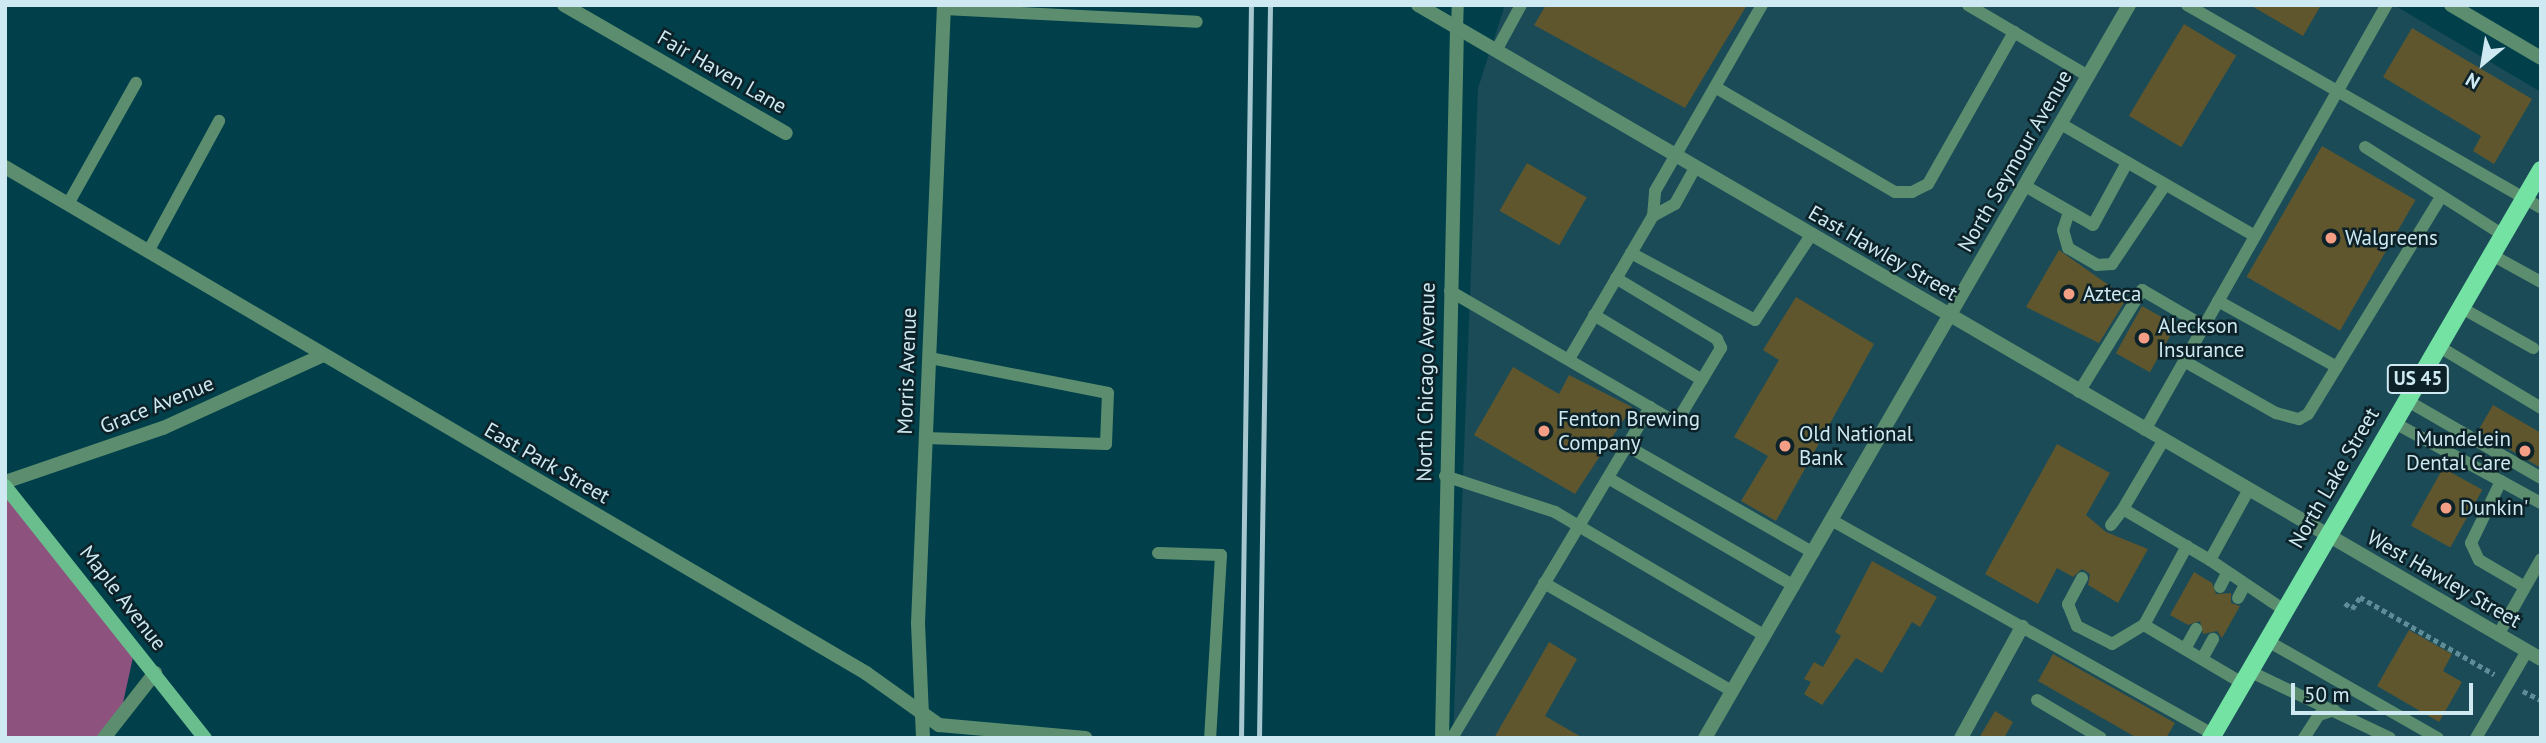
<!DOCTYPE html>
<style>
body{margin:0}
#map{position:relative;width:2546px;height:743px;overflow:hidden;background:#013f4b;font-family:"PT Sans",sans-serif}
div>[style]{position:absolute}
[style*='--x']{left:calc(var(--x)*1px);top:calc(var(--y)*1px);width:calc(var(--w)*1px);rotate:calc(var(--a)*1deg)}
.built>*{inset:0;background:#1a4b57}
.forest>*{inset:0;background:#8d527e}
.building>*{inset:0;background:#5f562e;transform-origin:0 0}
.path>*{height:4.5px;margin-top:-2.25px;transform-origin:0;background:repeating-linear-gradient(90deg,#5f8d97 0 5px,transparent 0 8.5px)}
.service>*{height:12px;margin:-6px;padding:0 6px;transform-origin:6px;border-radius:6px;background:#5b8d6e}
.minor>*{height:14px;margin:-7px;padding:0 7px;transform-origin:7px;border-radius:7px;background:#5b8d6e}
.tertiary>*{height:14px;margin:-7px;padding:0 7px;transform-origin:7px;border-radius:7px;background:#5b8d6e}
.secondary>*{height:14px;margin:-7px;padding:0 7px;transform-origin:7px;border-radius:7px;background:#6abd8c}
.primary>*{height:18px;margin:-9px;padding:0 9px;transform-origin:9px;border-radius:9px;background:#74e2a3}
.rail>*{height:5px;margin:-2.5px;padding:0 2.5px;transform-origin:2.5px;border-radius:2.5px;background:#a6c7d0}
.dots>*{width:19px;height:19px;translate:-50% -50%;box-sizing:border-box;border:4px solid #0c2228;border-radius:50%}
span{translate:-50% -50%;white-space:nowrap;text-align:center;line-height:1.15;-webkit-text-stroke:5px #0c2228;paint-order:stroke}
.shield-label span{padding:2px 5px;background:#0c2228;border:2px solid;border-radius:5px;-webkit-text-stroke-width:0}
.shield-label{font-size:19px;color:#cee9f1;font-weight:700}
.street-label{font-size:21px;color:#cee9f1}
.poi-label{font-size:21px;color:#cee9f1}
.left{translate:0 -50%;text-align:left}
.right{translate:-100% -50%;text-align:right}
.frame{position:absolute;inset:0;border:7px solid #cee9f1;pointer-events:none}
.north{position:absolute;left:2448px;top:28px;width:70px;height:70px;-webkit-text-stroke:5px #0c2228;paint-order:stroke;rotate:210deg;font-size:19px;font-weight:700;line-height:28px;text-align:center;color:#cee9f1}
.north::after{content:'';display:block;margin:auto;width:24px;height:32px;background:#cee9f1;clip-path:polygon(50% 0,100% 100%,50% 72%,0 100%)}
.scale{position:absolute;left:2291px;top:683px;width:182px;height:32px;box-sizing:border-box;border:4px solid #cee9f1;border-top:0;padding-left:9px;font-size:21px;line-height:24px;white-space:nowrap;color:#cee9f1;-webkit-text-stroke:5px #0c2228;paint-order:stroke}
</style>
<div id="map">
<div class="built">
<i style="clip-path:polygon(1505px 5px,2394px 5px,2541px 92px,2541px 738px,1453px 738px,1478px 88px)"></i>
</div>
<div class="forest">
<i style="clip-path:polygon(5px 488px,135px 648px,121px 712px,105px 738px,5px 738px)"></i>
</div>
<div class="building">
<i style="clip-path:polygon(1546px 5px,1747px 5px,1685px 108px,1534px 25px)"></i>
<i style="clip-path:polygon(2250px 5px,2321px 5px,2303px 36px)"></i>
<i style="left:2184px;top:24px;width:61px;height:107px;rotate:31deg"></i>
<i style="clip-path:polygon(2412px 28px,2532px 99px,2494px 164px,2473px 151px,2481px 136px,2383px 77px)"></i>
<i style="left:2322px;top:146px;width:108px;height:151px;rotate:30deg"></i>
<i style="left:1527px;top:163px;width:69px;height:55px;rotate:30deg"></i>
<i style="clip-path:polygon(2059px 250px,2127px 298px,2099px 343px,2026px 307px)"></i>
<i style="clip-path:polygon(1796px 297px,1874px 344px,1776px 521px,1741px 501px,1768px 456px,1734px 437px,1779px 360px,1763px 350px)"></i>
<i style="left:2142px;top:306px;width:39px;height:54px;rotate:29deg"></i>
<i style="clip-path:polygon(1513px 367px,1559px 394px,1569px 375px,1632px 407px,1575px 494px,1474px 435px)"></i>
<i style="clip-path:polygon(2493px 405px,2541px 433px,2541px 468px,2478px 431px)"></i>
<i style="clip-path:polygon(2057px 444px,2110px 473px,2086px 515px,2106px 532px,2148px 549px,2118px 603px,2088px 585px,2090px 574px,2082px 569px,2073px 577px,2057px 568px,2038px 604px,1985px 574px)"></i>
<i style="left:2443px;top:468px;width:45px;height:66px;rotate:29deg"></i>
<i style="clip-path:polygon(1872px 561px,1937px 597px,1920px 627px,1912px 622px,1882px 673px,1856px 658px,1822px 705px,1804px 694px,1811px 682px,1804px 679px,1814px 662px,1823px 667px,1841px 636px,1835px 632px)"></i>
<i style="clip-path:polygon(2194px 572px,2212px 583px,2216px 594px,2231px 593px,2231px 603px,2240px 606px,2222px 638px,2217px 631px,2203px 634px,2200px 621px,2188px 625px,2170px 615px)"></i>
<i style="clip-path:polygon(2409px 630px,2452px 654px,2443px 671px,2462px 682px,2439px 722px,2377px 686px)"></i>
<i style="clip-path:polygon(1549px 642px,1577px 659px,1545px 716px,1583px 738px,1494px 738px)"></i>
<i style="clip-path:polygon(2053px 654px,2175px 723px,2166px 738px,2137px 738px,2038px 681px)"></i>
<i style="clip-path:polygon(1995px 711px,2013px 722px,2004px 738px,1979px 738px)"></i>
</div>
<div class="path">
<i style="--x:2345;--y:603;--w:9;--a:41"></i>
<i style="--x:2352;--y:609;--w:14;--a:-56"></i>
<i style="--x:2360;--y:597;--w:155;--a:29.9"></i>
<i style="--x:2523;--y:691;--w:20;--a:27"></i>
</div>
<div class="service">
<i style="--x:1968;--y:5;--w:139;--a:30.6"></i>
<i style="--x:2187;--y:5;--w:408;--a:29.8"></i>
<i style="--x:944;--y:9;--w:253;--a:2.9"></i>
<i style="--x:1457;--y:28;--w:23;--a:-88"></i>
<i style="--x:1496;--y:51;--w:52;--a:-61.5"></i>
<i style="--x:1715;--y:87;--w:208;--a:30.3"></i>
<i style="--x:1895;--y:192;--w:17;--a:0"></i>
<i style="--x:1912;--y:192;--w:18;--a:-27"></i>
<i style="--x:1928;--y:184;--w:175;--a:-60.5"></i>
<i style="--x:2061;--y:124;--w:224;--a:30"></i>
<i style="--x:2365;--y:147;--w:164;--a:32.5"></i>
<i style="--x:2025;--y:186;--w:78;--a:29.8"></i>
<i style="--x:2093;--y:225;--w:71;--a:-61.3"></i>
<i style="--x:68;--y:204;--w:139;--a:-60.7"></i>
<i style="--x:2069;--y:212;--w:19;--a:108"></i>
<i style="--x:2063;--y:230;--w:19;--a:74"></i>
<i style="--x:2068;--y:248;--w:34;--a:30"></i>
<i style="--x:2097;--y:265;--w:15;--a:-4"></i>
<i style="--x:2112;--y:264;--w:95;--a:-56.1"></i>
<i style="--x:1653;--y:216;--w:25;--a:-29"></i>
<i style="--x:1675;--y:204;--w:41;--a:-60.9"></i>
<i style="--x:149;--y:250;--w:147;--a:-61.5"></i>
<i style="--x:1631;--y:253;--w:141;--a:28.4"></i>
<i style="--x:1755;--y:320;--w:102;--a:-56.6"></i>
<i style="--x:2492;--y:255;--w:56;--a:28.9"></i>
<i style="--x:1450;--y:291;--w:252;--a:30.2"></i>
<i style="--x:1668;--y:418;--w:11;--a:0"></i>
<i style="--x:1679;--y:418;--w:82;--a:-59"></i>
<i style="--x:1721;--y:348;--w:10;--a:-114"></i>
<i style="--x:1717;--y:339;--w:118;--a:-148.9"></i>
<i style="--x:2218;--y:301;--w:136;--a:29"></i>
<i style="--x:2460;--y:307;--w:84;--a:29.3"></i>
<i style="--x:1594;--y:315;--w:126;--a:31"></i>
<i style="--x:2438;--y:346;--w:120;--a:31"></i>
<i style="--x:1569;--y:359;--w:166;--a:-59.6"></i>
<i style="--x:1653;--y:216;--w:25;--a:-85"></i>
<i style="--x:1655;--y:191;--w:215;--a:-60.1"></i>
<i style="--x:2184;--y:361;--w:106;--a:29.5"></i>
<i style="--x:2276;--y:413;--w:24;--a:15"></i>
<i style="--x:2299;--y:419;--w:10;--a:-29"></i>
<i style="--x:2308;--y:414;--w:252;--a:-58.5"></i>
<i style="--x:2079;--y:392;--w:120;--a:-58.3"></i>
<i style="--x:2142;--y:290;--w:72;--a:30.1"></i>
<i style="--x:2406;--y:400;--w:156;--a:30"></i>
<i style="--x:2393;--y:422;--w:169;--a:28.7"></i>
<i style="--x:2145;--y:430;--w:489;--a:-60.4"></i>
<i style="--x:925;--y:438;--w:181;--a:1.9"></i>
<i style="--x:1106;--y:444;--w:51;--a:-87.8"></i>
<i style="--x:1108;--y:393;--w:182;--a:-168.9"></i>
<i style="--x:2163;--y:441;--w:79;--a:120.5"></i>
<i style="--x:2123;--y:509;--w:101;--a:30.4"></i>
<i style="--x:2210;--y:560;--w:79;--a:-61.2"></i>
<i style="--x:1627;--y:446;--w:215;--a:29.8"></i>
<i style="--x:1445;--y:476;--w:116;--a:18.1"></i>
<i style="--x:1555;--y:512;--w:243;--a:30.5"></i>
<i style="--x:1608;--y:478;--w:215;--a:30.1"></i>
<i style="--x:2501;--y:481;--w:69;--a:115.8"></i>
<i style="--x:2471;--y:543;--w:19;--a:65"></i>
<i style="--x:2479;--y:560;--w:53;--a:30.4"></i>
<i style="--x:1833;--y:521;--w:436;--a:29.3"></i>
<i style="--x:2111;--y:525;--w:20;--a:-53"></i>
<i style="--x:2187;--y:546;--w:90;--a:118.6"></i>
<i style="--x:2144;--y:625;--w:114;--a:30.6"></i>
<i style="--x:1158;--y:553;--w:63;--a:1.8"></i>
<i style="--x:1221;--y:555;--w:183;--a:93.4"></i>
<i style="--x:2210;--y:560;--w:89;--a:34"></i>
<i style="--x:2082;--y:578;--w:30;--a:118"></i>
<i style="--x:2068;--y:604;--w:24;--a:68"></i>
<i style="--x:2077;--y:626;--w:39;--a:27"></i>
<i style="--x:2112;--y:644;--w:37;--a:-31"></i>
<i style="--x:1544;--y:583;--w:217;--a:29.9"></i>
<i style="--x:2220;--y:587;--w:16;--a:-63"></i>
<i style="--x:2238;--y:598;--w:15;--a:-62"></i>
<i style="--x:2498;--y:635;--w:87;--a:-60.5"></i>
<i style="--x:2266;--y:640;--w:198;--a:29.7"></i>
<i style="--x:2185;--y:649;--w:23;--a:-61"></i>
<i style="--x:2202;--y:659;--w:23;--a:-61"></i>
<i style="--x:2249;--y:671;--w:156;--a:25.4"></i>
<i style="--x:2037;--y:700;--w:74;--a:30.7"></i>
<i style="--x:1452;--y:738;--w:386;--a:-59.1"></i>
<i style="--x:2304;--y:738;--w:27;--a:-57"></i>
<i style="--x:2319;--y:715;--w:16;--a:-18"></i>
<i style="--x:2476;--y:738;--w:101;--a:-59.6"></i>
</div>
<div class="minor">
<i style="--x:564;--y:5;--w:256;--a:30"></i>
<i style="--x:2451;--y:5;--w:104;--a:30.5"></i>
<i style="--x:5;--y:167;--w:999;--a:30.44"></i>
<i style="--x:866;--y:673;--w:90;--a:35.5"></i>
<i style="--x:939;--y:725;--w:147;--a:5.1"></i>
<i style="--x:5;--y:482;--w:167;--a:-18.9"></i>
<i style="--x:163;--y:428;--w:174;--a:-24.5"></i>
<i style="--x:104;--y:738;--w:83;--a:-51.9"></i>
<i style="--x:923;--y:738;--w:115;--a:-92.5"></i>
<i style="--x:918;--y:623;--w:619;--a:-87.59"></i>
<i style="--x:1442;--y:738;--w:710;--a:-88.79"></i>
<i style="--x:1961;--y:738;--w:127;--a:-61.2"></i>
</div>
<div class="tertiary">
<i style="--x:1418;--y:5;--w:1300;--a:30.22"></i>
<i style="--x:1705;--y:738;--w:847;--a:-59.95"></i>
</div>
<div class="secondary">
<i style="--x:5;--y:486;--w:322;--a:51.6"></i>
</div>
<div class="primary">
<i style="--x:2211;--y:738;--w:657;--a:-59.84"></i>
</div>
<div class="rail">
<i style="--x:1241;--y:738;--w:733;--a:-89.22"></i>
<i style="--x:1259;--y:738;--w:733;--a:-89.14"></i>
</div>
<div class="dots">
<i style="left:2331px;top:238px;background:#f49e86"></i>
<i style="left:2069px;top:294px;background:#f49e86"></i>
<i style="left:2144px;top:338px;background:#f49e86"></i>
<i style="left:1544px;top:431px;background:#f49e86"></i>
<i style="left:1785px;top:446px;background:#f49e86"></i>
<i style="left:2525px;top:451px;background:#f49e86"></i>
<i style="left:2446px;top:508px;background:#f49e86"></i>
</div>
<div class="shield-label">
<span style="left:2418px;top:379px">US 45</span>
</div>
<div class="street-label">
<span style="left:722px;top:72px;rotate:30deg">Fair Haven Lane</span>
<span style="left:2015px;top:161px;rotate:-60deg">North Seymour Avenue</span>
<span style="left:1883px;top:253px;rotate:30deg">East Hawley Street</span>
<span style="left:907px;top:371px;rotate:-88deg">Morris Avenue</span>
<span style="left:1426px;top:382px;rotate:-89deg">North Chicago Avenue</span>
<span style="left:157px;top:405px;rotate:-22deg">Grace Avenue</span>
<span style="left:547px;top:463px;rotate:30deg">East Park Street</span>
<span style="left:2334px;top:478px;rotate:-60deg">North Lake Street</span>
<span style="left:2444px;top:579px;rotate:30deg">West Hawley Street</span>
<span style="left:123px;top:598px;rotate:52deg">Maple Avenue</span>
</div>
<div class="poi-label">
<span class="left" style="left:2345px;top:238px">Walgreens</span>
<span class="left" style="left:2083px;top:294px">Azteca</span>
<span class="left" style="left:2158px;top:338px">Aleckson<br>Insurance</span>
<span class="left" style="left:1558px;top:431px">Fenton Brewing<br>Company</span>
<span class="left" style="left:1799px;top:446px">Old National<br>Bank</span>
<span class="right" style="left:2511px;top:451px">Mundelein<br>Dental Care</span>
<span class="left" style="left:2460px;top:508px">Dunkin'</span>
</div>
<div class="frame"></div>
<div class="north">N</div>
<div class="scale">50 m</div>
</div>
